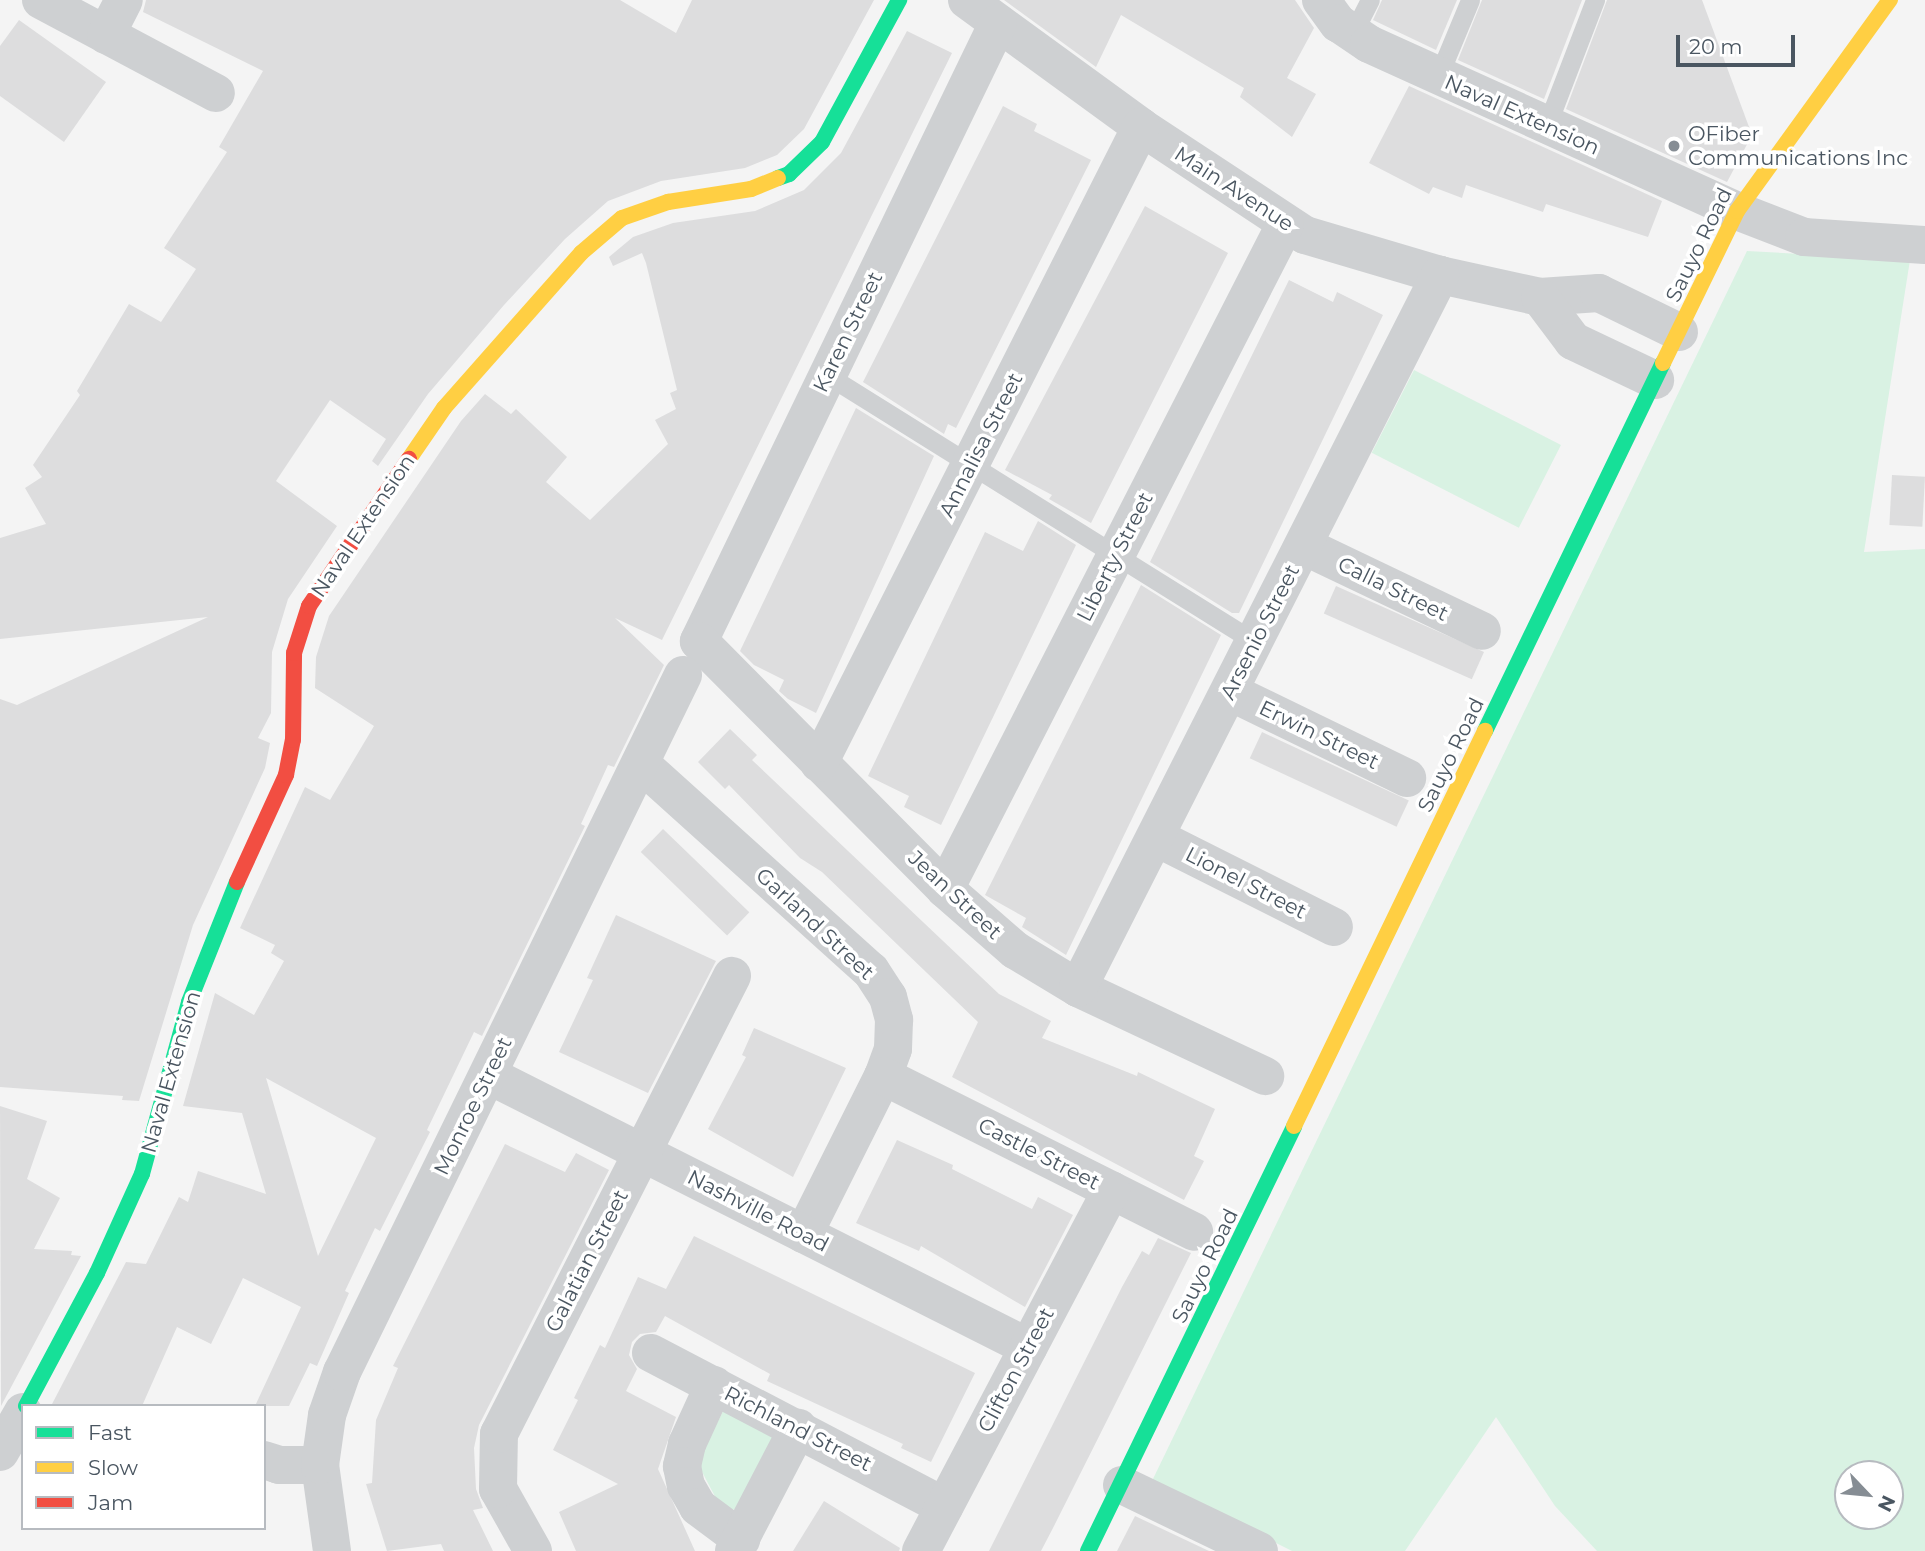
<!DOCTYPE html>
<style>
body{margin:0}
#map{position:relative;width:1925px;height:1551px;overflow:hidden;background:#f4f4f4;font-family:Montserrat,sans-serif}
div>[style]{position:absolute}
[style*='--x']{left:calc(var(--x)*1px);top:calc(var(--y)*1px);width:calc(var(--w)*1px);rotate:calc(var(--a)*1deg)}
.green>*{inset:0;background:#d9f2e3;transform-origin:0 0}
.building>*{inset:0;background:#ddddde;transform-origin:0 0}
.lane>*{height:19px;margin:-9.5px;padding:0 9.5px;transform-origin:9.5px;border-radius:9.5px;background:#ced0d2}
.street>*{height:38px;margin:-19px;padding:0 19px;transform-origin:19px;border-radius:19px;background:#ced0d2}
.fast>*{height:16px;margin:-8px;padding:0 8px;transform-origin:8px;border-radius:8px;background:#16e098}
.slow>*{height:16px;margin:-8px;padding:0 8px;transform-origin:8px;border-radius:8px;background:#ffcf43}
.jam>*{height:16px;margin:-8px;padding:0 8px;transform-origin:8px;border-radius:8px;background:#f24e42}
.dots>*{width:19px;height:19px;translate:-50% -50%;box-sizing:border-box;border:4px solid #fff;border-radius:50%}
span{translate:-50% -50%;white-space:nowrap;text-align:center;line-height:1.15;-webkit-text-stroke:7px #fff;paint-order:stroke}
.street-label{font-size:21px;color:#4a5661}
.poi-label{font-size:21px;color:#4a5661}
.left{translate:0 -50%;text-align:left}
.legend{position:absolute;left:21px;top:1404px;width:245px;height:126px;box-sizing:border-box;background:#fff;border:2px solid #b7bbc0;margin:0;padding:9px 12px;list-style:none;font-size:21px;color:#4a5661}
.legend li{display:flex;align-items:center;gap:14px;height:35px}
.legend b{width:35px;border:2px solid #b7bbc0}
.north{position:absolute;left:1834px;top:1460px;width:70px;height:70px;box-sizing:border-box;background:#fff;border:2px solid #b7bbc0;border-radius:50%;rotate:116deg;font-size:19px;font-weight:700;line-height:28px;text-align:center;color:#4a5661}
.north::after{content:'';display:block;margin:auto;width:24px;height:32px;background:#868d94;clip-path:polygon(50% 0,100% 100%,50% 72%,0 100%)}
.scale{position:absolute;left:1676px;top:35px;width:119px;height:32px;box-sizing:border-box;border:4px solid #4a5661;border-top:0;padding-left:9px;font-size:21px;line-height:24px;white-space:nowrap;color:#4a5661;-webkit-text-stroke:5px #fff;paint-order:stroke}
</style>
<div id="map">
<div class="green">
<i style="clip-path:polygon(evenodd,1747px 251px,1910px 260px,1864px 552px,1925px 549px,1925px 1551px,1597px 1551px,1555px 1506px,1496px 1417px,1405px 1551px,1292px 1551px,1152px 1481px,1747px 251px,1848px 1474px,1890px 1474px,1890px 1516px,1848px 1516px,1848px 1474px)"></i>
<i style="left:1414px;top:370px;width:165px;height:93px;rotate:27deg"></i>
<i style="clip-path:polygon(723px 1411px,777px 1438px,743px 1506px,729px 1511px,719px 1504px,700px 1468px,702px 1453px)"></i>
</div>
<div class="building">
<i style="clip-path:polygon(146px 0,620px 0,676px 33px,692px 0,874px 0,804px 129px,777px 155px,745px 168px,661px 181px,608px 201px,565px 239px,504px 305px,428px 394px,378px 466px,372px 461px,386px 439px,330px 400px,276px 481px,337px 526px,288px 599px,272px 652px,271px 713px,258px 738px,270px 743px,265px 768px,193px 925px,139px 1101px,122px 1100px,123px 1096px,0 1087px,0 699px,17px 705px,208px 617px,0 639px,0 538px,46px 524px,25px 488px,42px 477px,33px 465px,80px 395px,77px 391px,129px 304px,161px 322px,196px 269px,164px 248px,227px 152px,219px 147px,263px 71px,143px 12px)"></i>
<i style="clip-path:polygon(1004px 0,1295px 0,1314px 28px,1287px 78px,1316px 94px,1292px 137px,1240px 97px,1244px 88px,1121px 15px,1096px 67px)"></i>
<i style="clip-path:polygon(1382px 0,1457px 0,1436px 50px,1373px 20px)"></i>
<i style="clip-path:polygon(1482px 0,1582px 0,1544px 99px,1458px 60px)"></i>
<i style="clip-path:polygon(1607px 0,1702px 0,1752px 135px,1727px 182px,1566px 109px)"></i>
<i style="clip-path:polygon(19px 20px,106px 82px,64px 142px,0 96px,0 46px)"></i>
<i style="clip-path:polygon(evenodd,907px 31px,952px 53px,662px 640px,615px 618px,664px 665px,614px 767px,608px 765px,581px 824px,585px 826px,482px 1036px,474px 1032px,427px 1130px,430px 1132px,380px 1231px,375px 1228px,345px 1291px,349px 1293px,317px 1366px,310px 1363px,289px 1406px,255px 1406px,301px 1307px,243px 1278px,211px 1344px,177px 1327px,142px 1406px,51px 1406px,126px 1262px,146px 1264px,179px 1197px,188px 1202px,198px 1171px,266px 1194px,242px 1113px,183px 1106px,215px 993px,254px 1015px,284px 961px,271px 953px,275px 945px,240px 928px,305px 787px,330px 800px,374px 726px,315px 688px,316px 657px,329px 616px,461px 421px,485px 394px,511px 414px,516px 409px,567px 457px,546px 482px,590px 520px,668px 444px,655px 420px,676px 409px,670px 393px,677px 390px,646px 263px,642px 253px,613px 266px,609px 257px,633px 237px,673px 223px,755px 211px,804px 190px,841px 153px,907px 31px,266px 1078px,376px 1138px,318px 1256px,266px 1078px)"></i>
<i style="clip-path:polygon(1409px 86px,1662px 201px,1648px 237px,1546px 204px,1543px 212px,1466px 185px,1462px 198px,1433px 187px,1429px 194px,1369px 163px)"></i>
<i style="clip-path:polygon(1003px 106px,1037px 124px,1034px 131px,1091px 160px,956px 428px,948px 424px,944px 434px,863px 382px)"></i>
<i style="clip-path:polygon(1145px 206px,1228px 253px,1091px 523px,1049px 499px,1052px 495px,1005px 470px)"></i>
<i style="clip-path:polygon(1289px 280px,1333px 302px,1337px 292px,1383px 315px,1239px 613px,1232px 613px,1150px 562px)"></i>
<i style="clip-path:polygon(856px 408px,934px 456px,816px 713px,788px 699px,779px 691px,784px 680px,754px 665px,740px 651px)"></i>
<i style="left:1892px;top:475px;width:33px;height:50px;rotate:3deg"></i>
<i style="clip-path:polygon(1038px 521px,1076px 545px,941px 825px,904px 807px,909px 796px,868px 776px,985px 532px,1023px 551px)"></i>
<i style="clip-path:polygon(1141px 585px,1221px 635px,1066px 955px,1022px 927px,1026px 918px,985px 895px)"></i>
<i style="left:1336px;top:586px;width:162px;height:30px;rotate:24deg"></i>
<i style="clip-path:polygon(730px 729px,757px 755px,752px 760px,999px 994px,1051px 1021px,1042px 1038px,1137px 1076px,1138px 1072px,1215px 1109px,1194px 1156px,1204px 1161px,1184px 1200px,952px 1077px,978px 1022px,822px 872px,800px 858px,729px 785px,725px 789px,698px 762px)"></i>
<i style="left:1262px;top:732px;width:162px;height:29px;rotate:25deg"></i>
<i style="left:663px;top:829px;width:120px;height:32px;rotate:44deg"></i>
<i style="clip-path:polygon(616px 915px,716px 961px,648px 1093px,559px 1052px,593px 980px,587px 978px)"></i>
<i style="clip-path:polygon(754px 1028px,846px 1068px,793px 1177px,708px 1129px,746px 1057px,742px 1055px)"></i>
<i style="clip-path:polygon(0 1106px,47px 1121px,27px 1179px,60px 1198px,34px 1249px,72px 1251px,71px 1255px,81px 1256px,1px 1406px)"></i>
<i style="clip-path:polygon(897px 1140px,953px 1165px,952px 1169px,1032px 1209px,1038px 1197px,1073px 1215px,1025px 1307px,921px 1246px,919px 1251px,856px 1223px)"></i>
<i style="clip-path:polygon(505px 1144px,565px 1172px,576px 1153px,609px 1170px,479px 1425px,474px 1448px,476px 1489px,483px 1508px,473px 1510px,493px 1551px,444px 1551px,441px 1544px,387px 1551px,366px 1484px,372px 1483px,376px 1420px,398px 1368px,393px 1366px)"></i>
<i style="clip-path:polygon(694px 1236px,975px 1373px,931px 1462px,901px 1448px,903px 1444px,767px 1381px,770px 1374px,665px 1316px,656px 1332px,640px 1334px,632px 1342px,629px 1355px,637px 1369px,626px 1391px,676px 1417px,658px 1469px,695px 1551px,576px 1551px,559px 1512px,618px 1484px,553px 1450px,578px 1400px,574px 1398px,600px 1345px,605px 1348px,638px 1277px,666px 1289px)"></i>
<i style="clip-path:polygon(1158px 1238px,1191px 1253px,1053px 1528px,1041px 1551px,989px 1551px,1122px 1287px,1142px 1251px,1149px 1255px)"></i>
<i style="clip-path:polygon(824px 1501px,900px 1548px,899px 1551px,793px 1551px)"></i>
<i style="clip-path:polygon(1135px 1516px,1209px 1551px,1117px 1551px)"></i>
</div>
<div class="lane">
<i style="--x:1352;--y:35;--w:39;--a:-63"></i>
<i style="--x:1438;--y:77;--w:83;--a:-67.4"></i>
<i style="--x:1547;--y:125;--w:134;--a:-69"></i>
<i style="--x:827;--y:375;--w:504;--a:31.96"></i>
</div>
<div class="street">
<i style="--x:41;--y:0;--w:198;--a:28"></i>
<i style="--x:967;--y:0;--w:215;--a:36.1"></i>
<i style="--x:1141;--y:127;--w:196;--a:33.4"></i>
<i style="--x:1305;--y:235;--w:141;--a:16.5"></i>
<i style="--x:1440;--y:275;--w:102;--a:12.4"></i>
<i style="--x:1540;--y:297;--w:59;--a:-3.9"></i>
<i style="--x:1599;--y:293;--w:89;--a:26"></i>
<i style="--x:1321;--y:0;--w:29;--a:54"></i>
<i style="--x:1338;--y:23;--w:37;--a:34"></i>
<i style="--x:1369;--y:44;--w:404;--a:24.4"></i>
<i style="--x:1737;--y:211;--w:72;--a:21.2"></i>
<i style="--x:1804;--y:237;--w:121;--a:3.8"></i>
<i style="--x:998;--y:23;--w:687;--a:115.82"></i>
<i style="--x:699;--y:641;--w:349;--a:45.2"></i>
<i style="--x:945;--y:889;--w:93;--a:41.1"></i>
<i style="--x:1015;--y:950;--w:74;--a:31.1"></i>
<i style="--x:1078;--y:988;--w:207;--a:25.2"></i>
<i style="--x:106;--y:35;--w:39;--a:-63"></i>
<i style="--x:1540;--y:297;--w:55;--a:53.1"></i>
<i style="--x:1573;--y:341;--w:91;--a:25.4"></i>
<i style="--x:1304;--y:546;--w:197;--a:25.5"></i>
<i style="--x:1230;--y:692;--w:197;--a:25.9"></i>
<i style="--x:819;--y:763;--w:713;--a:-63.15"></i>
<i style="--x:641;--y:764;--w:309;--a:42"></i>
<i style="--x:871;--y:971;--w:31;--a:57"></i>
<i style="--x:888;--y:997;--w:24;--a:75"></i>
<i style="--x:894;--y:1020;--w:29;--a:92"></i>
<i style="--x:893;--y:1049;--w:29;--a:110"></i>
<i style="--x:883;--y:1076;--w:177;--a:116.6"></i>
<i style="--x:1157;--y:838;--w:198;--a:26.7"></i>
<i style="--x:945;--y:889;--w:746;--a:-62.89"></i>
<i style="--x:1078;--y:988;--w:800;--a:-63.08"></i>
<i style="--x:488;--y:1075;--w:605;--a:26.73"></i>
<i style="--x:883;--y:1076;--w:348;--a:26.6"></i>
<i style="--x:651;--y:1353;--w:331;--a:27.6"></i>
<i style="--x:714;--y:1385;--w:65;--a:114.6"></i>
<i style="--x:687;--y:1444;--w:23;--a:103"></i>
<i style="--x:682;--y:1466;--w:20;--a:79"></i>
<i style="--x:686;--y:1486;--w:24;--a:60"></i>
<i style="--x:698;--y:1507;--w:54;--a:36.7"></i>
<i style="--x:0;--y:1452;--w:46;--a:-60.1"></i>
<i style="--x:264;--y:1460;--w:16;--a:18"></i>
<i style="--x:279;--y:1465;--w:41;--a:0"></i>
<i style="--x:1122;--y:1485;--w:152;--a:25.7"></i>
<i style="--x:332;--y:1551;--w:87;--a:-97.9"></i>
<i style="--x:320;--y:1465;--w:50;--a:-82"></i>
<i style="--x:327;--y:1415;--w:46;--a:-70.8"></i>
<i style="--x:342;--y:1372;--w:776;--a:-63.93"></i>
<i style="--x:533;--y:1551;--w:71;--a:-119.4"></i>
<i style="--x:498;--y:1489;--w:55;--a:-89"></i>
<i style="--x:499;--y:1434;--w:514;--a:-63.04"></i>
<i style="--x:734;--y:1551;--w:139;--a:-62.5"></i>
<i style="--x:921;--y:1551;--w:408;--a:-62.2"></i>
</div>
<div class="fast">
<i style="--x:778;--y:178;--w:12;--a:-20"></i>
<i style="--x:789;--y:174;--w:46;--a:-44.1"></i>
<i style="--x:822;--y:142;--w:162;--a:-61.5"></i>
<i style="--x:1485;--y:731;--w:409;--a:-64.2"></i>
<i style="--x:26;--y:1406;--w:151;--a:-61.9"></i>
<i style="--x:97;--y:1273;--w:109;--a:-65.6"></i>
<i style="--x:142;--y:1174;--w:178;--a:-74.7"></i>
<i style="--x:189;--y:1002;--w:129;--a:-68.2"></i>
<i style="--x:1088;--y:1551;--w:472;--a:-64.1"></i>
</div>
<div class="slow">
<i style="--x:1663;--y:363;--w:169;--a:-64"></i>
<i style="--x:1737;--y:211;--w:261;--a:-54.1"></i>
<i style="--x:409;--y:459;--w:62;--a:-55.5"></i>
<i style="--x:444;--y:408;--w:207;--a:-48.5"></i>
<i style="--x:581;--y:253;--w:54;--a:-40.5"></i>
<i style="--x:622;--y:218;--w:49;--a:-19.2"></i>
<i style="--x:668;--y:202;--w:84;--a:-8.9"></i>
<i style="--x:751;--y:189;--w:29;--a:-22"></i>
<i style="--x:1294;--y:1126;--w:439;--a:-64.2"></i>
</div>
<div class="jam">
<i style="--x:237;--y:882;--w:118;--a:-65.4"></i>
<i style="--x:286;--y:775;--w:36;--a:-79"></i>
<i style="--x:293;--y:740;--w:87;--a:-89.3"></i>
<i style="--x:294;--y:653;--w:49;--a:-72.3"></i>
<i style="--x:309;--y:606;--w:178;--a:-55.8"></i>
</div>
<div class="dots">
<i style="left:1674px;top:146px;background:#868d94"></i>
</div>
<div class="street-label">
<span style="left:1522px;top:115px;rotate:24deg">Naval Extension</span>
<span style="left:1234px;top:189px;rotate:33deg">Main Avenue</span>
<span style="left:1699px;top:245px;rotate:-64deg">Sauyo Road</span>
<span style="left:848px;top:332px;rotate:-64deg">Karen Street</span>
<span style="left:981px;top:445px;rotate:-63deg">Annalisa Street</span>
<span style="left:363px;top:526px;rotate:-56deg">Naval Extension</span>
<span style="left:1115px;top:557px;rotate:-63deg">Liberty Street</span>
<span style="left:1393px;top:589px;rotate:26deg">Calla Street</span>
<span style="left:1260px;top:632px;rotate:-63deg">Arsenio Street</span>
<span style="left:1319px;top:735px;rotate:26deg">Erwin Street</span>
<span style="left:1451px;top:755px;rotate:-64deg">Sauyo Road</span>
<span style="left:1246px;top:883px;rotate:27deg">Lionel Street</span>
<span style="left:955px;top:895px;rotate:43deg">Jean Street</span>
<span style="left:815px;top:924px;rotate:43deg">Garland Street</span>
<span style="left:171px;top:1072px;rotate:-74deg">Naval Extension</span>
<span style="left:473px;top:1106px;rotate:-64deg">Monroe Street</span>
<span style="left:1039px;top:1154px;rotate:27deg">Castle Street</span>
<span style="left:758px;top:1211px;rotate:27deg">Nashville Road</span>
<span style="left:587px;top:1261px;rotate:-63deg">Galatian Street</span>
<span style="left:1205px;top:1266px;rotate:-64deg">Sauyo Road</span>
<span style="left:1016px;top:1370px;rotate:-62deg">Clifton Street</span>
<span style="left:798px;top:1429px;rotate:27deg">Richland Street</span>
</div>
<div class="poi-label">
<span class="left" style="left:1688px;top:146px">OFiber<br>Communications Inc</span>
</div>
<ul class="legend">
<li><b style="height:9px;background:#16e098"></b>Fast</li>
<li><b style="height:9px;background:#ffcf43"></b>Slow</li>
<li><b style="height:9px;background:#f24e42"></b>Jam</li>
</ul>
<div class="north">N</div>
<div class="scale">20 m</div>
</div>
